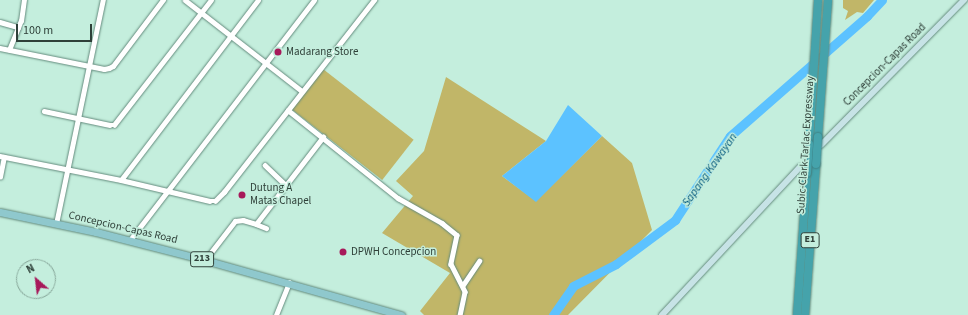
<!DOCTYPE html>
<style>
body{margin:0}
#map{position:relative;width:968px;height:315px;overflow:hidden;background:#c4eedd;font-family:"Source Sans 3",sans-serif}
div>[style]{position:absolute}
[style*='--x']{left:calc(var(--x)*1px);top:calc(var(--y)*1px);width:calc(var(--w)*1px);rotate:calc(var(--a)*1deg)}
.green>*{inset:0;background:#c1b668;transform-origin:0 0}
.water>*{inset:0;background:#5cc2ff}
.river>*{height:9px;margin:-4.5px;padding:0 4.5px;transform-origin:4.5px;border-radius:4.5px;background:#5cc2ff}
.roads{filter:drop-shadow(0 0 1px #648b7d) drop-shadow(0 0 1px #648b7d)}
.street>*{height:4.5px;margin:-2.25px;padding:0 2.25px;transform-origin:2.25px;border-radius:2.25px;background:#fff}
.secondary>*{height:6px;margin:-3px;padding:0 3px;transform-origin:3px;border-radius:3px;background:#c7e3e6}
.primary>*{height:7px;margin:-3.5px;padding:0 3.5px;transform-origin:3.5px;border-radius:3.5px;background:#8fc8cd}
.highway>*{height:8px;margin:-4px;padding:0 4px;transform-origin:4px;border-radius:4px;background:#45a3ab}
.bridges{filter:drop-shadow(0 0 1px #3d8083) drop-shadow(0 0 1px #3d8083)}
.highway-bridge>*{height:8px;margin:-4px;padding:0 4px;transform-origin:4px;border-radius:4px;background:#45a3ab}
.dots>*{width:11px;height:11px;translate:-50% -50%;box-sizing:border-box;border:2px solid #c4eedd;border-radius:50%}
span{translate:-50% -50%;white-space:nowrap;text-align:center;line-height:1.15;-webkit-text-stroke:3px #c4eedd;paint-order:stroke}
.shield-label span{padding:1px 3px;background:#c4eedd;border:1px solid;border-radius:3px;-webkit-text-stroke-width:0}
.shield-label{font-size:10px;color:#2f4039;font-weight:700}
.poi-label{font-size:11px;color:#2f4039}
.left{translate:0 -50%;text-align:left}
.street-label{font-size:11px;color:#2f4039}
.water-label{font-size:12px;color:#00567d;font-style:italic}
.north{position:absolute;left:16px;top:259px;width:40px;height:40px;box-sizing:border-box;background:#c4eedd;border:1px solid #88a89b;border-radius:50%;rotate:332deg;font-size:11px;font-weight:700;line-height:16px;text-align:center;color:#2f4039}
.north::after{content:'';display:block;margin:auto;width:14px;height:18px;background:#a7195a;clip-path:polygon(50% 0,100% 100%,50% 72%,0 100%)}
.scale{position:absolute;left:16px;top:24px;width:76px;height:18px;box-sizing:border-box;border:2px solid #2f4039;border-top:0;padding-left:5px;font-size:12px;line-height:14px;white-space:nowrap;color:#2f4039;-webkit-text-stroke:3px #c4eedd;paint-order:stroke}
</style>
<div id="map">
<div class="green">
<i style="clip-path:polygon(843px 0,874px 0,863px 13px,857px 12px,845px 20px,848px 11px,843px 8px)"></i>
<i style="left:323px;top:69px;width:115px;height:51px;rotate:38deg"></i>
<i style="clip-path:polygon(446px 77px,546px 141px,502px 176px,536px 201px,602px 136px,632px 163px,652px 230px,568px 315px,424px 315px,420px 311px,450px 273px,382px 233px,413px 196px,396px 181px,424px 151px)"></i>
</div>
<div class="water">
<i style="clip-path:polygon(568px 105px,602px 136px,536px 202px,502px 176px,546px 141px)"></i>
</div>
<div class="river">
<i style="--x:553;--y:315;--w:35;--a:-55"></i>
<i style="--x:573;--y:286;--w:48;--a:-27.1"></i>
<i style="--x:616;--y:264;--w:74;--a:-36.7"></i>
<i style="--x:675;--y:220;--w:100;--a:-56.8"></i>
<i style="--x:730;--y:136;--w:182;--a:-41.2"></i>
<i style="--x:867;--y:16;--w:22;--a:-47"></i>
</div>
<div class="roads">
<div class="street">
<i style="--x:185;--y:0;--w:148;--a:37.9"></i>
<i style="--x:0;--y:22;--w:19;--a:16"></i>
<i style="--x:0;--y:48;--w:106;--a:11.4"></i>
<i style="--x:104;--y:69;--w:5;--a:-11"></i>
<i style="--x:109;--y:68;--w:4;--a:-27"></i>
<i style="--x:113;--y:66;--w:83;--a:-52.9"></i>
<i style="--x:9;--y:50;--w:31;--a:-68"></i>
<i style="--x:21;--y:21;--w:21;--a:-82"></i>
<i style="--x:288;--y:110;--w:141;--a:38.7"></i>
<i style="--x:398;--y:198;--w:51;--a:29.6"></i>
<i style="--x:442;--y:223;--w:19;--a:39"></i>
<i style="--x:457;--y:235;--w:30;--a:102"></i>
<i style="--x:451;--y:264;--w:31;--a:63"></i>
<i style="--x:465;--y:292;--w:24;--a:102"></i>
<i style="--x:44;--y:111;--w:67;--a:12"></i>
<i style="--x:110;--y:125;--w:4;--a:0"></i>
<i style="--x:114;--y:125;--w:158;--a:-52.2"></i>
<i style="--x:0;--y:156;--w:123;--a:11.2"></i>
<i style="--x:121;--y:180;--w:91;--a:13.3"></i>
<i style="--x:210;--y:201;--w:5;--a:0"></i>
<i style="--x:215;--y:201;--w:13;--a:-45"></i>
<i style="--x:224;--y:192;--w:244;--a:-52"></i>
<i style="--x:265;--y:165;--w:29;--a:44"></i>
<i style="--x:0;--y:177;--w:20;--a:-79"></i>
<i style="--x:121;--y:180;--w:226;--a:-52.7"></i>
<i style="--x:56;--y:224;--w:229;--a:-78.2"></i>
<i style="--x:256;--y:224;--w:11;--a:22"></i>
<i style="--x:130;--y:240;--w:302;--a:-52.5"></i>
<i style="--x:205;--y:260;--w:49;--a:-52.4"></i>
<i style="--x:235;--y:221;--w:8;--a:-7"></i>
<i style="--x:243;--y:220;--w:14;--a:17"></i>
<i style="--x:256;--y:224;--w:110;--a:-52.4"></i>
<i style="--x:463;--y:285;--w:29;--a:-56"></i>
<i style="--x:276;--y:315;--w:35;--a:-68"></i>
</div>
<div class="secondary">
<i style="--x:821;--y:145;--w:204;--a:-45.4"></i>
<i style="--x:662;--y:315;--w:202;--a:-47"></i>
</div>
<div class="primary">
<i style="--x:0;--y:212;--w:98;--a:11.8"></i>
<i style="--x:96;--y:232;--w:113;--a:14.4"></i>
<i style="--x:205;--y:260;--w:204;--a:15.7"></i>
</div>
<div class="highway">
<i style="--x:818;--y:137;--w:137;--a:-85.8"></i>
<i style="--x:809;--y:144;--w:144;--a:-86.4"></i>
<i style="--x:797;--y:315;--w:142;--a:-86"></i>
<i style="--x:805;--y:315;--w:151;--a:-85.8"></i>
</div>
</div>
<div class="bridges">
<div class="highway-bridge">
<i style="--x:816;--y:164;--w:27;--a:-86"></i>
<i style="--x:807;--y:173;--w:29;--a:-86"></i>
</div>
</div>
<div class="dots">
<i style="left:278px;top:52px;background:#a7195a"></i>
<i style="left:242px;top:195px;background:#a7195a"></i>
<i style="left:343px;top:252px;background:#a7195a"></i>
</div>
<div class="shield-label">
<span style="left:810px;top:240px">E1</span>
<span style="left:202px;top:259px">213</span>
</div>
<div class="poi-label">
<span class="left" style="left:286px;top:52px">Madarang Store</span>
<span class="left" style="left:250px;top:195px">Dutung A<br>Matas Chapel</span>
<span class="left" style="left:351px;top:252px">DPWH Concepcion</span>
</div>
<div class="street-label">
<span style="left:885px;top:65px;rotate:-45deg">Concepcion-Capas Road</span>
<span style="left:806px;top:145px;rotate:-86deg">Subic-Clark-Tarlac Expressway</span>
<span style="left:123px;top:228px;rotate:13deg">Concepcion-Capas Road</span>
</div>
<div class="water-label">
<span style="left:710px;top:170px;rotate:-55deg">Sapang Kawayan</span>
</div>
<div class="north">N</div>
<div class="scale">100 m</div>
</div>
